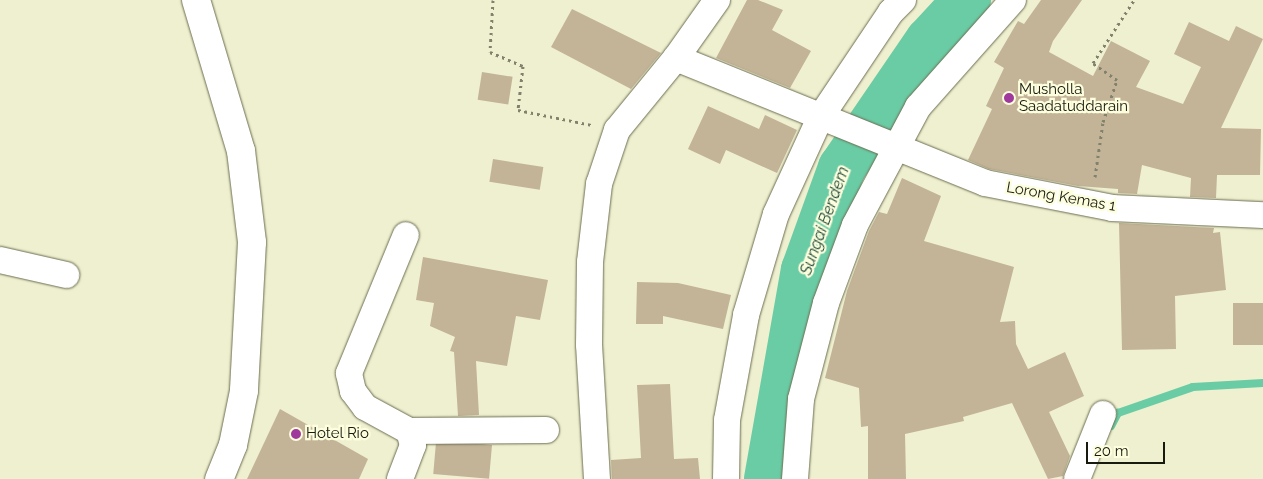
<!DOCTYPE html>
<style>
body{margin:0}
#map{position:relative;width:1263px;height:479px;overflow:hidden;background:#eff0d0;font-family:Raleway,sans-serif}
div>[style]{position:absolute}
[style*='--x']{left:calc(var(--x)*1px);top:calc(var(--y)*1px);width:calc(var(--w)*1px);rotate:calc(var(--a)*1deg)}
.stream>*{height:8px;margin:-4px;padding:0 4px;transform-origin:4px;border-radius:4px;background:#6acca5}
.river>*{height:48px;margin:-24px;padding:0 24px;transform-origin:24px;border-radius:24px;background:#6acca5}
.building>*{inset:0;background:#c3b397;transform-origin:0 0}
.path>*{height:3px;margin-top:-1.5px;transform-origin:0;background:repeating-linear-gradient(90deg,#81826d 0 2.5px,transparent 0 6.5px)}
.roads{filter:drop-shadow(0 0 1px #6c6d50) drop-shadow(0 0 1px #6c6d50)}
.minor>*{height:26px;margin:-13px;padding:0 13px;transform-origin:13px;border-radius:13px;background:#fff}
.tertiary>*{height:28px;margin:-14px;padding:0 14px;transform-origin:14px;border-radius:14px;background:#fff}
.dots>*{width:14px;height:14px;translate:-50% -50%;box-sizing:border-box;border:2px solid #fcfedd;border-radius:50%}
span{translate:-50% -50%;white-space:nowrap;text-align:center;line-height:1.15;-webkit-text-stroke:4.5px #fcfedd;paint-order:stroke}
.poi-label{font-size:15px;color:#191a0e}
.left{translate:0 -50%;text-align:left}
.street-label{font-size:15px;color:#191a0e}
.water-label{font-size:16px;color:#204a3a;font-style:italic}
.scale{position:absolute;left:1086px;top:442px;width:79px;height:22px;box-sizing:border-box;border:2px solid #191a0e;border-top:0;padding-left:6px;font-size:15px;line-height:18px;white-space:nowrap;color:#191a0e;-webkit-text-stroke:4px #fcfedd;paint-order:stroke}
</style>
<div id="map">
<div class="stream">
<i style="--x:1111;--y:426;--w:15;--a:-62"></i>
<i style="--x:1118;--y:413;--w:79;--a:-19.1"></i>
<i style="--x:1193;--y:387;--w:70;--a:-3.3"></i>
</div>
<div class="river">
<i style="--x:768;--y:479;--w:212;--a:-80"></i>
<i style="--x:805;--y:270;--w:109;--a:-70.1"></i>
<i style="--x:842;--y:168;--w:154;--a:-55.6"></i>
<i style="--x:929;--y:41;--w:56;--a:-47.2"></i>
</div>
<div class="building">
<i style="clip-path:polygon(747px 0,758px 0,783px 10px,772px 30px,811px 51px,790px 88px,716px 58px)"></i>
<i style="clip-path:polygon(1041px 0,1082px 0,1053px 41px,1049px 52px,1093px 76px,1111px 41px,1150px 61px,1136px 87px,1183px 104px,1201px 67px,1174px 54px,1189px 22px,1229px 41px,1236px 26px,1263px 39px,1221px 128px,1261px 129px,1260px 175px,1217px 175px,1216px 198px,1190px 197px,1191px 178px,1142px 165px,1137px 194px,1118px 193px,1118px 189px,1078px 186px,989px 169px,968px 160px,992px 109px,986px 106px,1004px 68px,994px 62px,1018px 21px,1024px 24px)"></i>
<i style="clip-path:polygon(572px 9px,661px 53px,631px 89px,551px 47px)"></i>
<i style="left:482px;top:72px;width:31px;height:28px;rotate:9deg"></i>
<i style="clip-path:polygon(708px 106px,759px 129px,765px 115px,797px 130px,777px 173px,726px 150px,720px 164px,688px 149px)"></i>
<i style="left:493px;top:159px;width:51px;height:23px;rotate:9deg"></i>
<i style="clip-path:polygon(902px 178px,941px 196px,924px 241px,1014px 267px,1000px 322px,1015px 321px,1016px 344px,1028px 369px,1065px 352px,1084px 396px,1049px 412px,1070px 456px,1063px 476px,1048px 479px,1012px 403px,963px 417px,964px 421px,905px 434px,906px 479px,868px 479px,868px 426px,861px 427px,859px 388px,825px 378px,847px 291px,869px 231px,879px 212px,887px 214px)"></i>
<i style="clip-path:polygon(1119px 223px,1214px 228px,1213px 233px,1220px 232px,1226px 290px,1175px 296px,1176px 349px,1122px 350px)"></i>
<i style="clip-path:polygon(423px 257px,548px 280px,540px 320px,516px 316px,507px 366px,476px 361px,479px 415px,458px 416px,454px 352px,450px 351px,455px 337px,430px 326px,434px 303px,416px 300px)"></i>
<i style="clip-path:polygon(637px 282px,678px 283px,731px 295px,723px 329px,663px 316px,663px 324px,636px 324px)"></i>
<i style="left:1233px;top:303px;width:30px;height:42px"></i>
<i style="clip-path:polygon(670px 384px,674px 459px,698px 458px,700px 479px,612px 479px,611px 460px,641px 458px,637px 385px)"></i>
<i style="clip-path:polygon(280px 409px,368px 459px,359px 479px,247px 479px)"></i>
<i style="left:492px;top:445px;width:34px;height:56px;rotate:95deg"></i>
</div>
<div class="path">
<i style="--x:493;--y:0;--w:52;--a:93.3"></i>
<i style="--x:490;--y:52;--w:36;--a:23"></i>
<i style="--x:523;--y:66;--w:44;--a:96.5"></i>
<i style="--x:518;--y:110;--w:76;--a:11.5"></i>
<i style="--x:1095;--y:177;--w:56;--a:-81.7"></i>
<i style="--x:1103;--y:122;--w:44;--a:-71.6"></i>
<i style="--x:1117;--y:80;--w:29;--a:-145"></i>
<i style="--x:1093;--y:63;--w:75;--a:-56.9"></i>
</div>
<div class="roads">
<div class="minor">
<i style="--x:676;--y:58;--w:333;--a:22"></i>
<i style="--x:985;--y:183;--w:129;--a:11.1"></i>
<i style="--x:1112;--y:208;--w:151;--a:2.7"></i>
<i style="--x:0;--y:260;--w:68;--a:12.8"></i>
<i style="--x:409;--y:431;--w:137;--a:-0.4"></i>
<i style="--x:400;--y:479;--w:36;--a:-69"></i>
<i style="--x:413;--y:445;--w:15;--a:-106"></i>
<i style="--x:409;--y:431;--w:50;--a:-151.4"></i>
<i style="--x:365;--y:407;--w:20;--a:-127"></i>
<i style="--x:353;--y:391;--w:18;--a:-103"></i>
<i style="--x:349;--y:373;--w:149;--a:-67.6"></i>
<i style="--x:597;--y:479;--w:134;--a:-93.4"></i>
<i style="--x:589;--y:345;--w:83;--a:-89.3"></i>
<i style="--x:590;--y:262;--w:79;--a:-83.4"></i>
<i style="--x:599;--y:184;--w:57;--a:-71.6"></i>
<i style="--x:617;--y:130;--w:93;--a:-50.7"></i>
<i style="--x:676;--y:58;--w:71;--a:-54.7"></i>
<i style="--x:726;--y:479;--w:59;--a:-89"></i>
<i style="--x:727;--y:420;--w:107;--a:-79.7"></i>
<i style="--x:746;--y:315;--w:105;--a:-73.5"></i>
<i style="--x:776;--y:214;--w:106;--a:-65.4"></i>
<i style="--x:820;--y:118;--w:128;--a:-56.2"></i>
<i style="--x:891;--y:12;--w:17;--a:-45"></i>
<i style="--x:795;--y:479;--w:80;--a:-85.7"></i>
<i style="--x:801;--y:399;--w:99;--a:-75.4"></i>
<i style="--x:826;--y:303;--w:83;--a:-69.6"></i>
<i style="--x:855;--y:225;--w:134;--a:-61.9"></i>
<i style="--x:918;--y:107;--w:143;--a:-48.4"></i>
<i style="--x:1077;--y:479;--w:70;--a:-68.2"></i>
</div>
<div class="tertiary">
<i style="--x:196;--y:0;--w:158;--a:73.4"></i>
<i style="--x:241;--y:151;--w:92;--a:83.1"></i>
<i style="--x:252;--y:242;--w:149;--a:93.1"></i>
<i style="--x:244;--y:391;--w:55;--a:101.5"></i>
<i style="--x:233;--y:445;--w:37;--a:112"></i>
</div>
</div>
<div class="dots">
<i style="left:1009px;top:98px;background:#a0399d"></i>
<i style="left:296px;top:434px;background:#a0399d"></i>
</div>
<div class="poi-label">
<span class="left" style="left:1019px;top:98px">Musholla<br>Saadatuddarain</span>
<span class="left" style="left:306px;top:434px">Hotel Rio</span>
</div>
<div class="street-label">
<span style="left:1061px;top:197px;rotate:10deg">Lorong Kemas 1</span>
</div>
<div class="water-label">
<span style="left:825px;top:221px;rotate:-70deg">Sungai Bendem</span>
</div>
<div class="scale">20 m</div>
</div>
